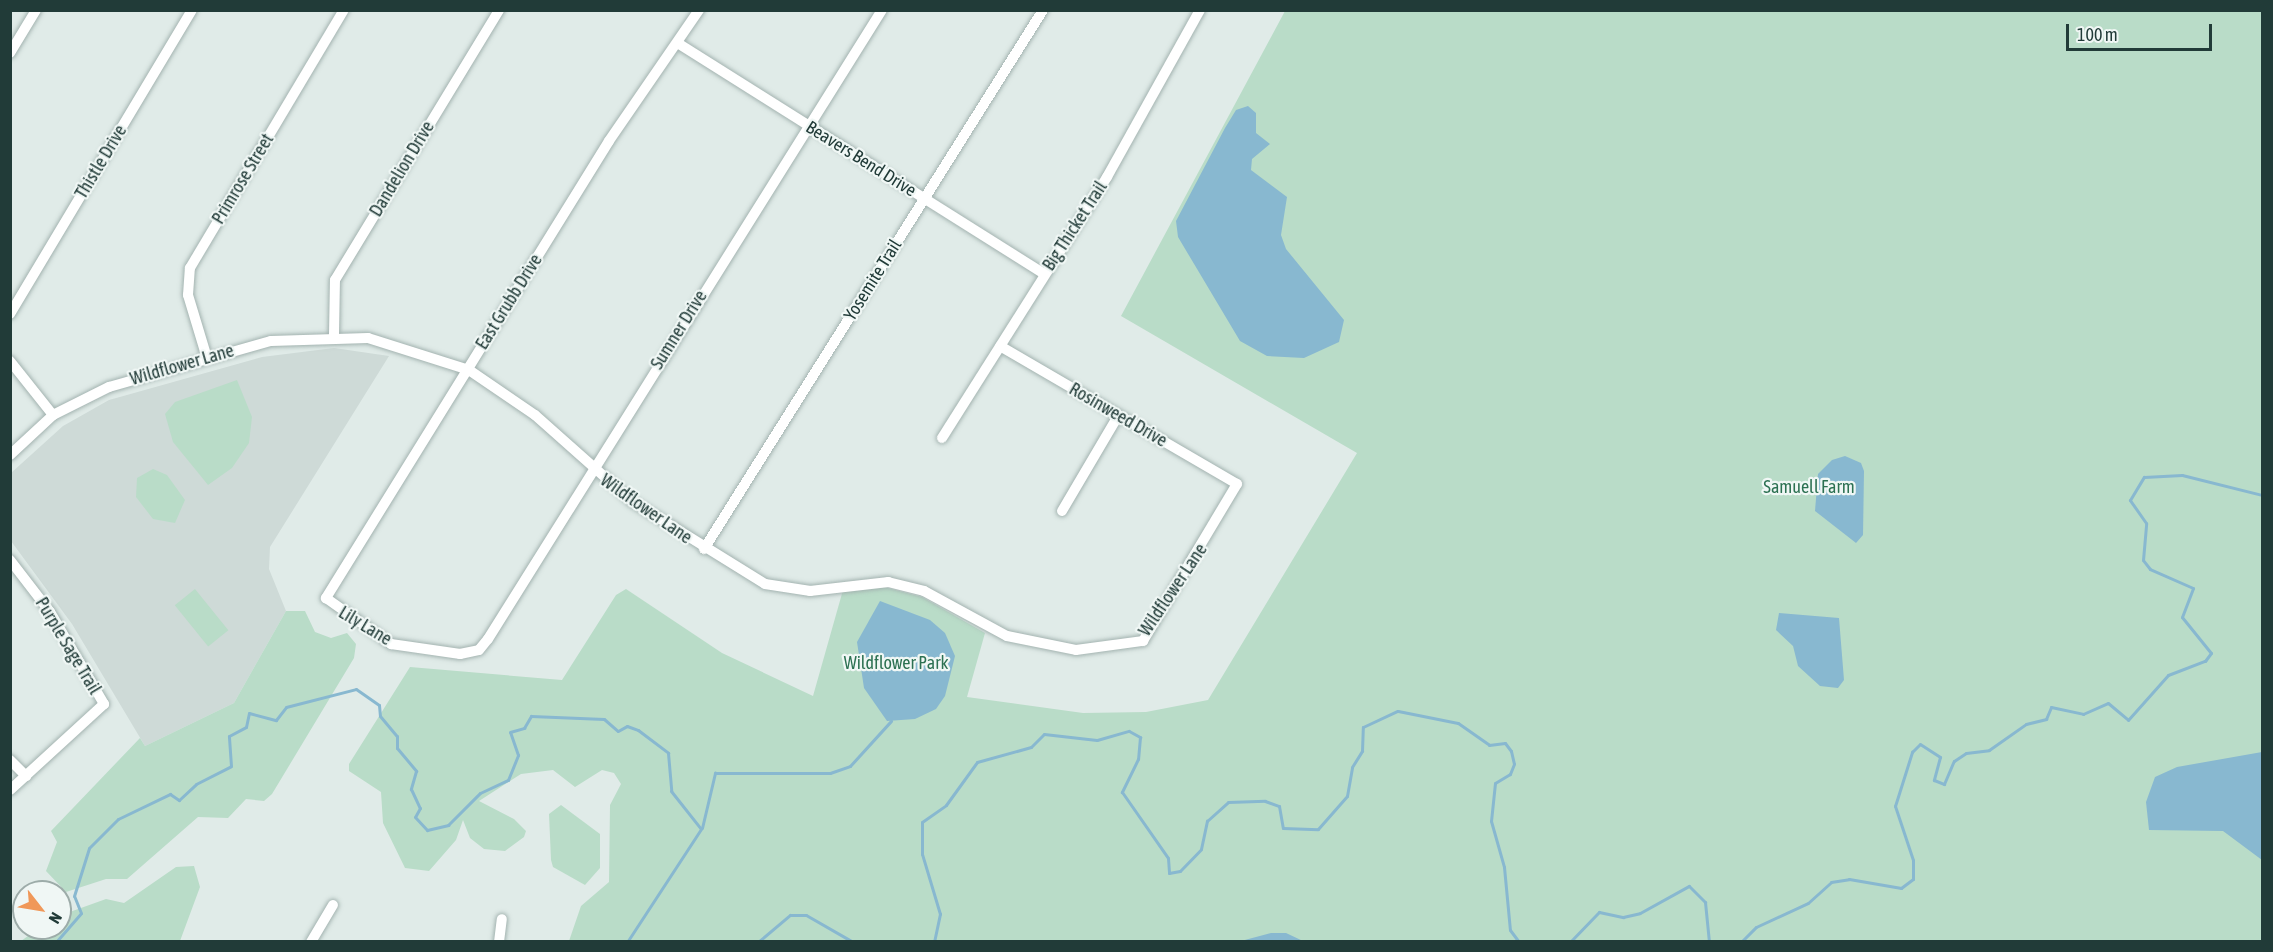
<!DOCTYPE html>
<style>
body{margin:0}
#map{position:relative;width:2273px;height:952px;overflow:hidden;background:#e0ebe8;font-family:"Asap Condensed",sans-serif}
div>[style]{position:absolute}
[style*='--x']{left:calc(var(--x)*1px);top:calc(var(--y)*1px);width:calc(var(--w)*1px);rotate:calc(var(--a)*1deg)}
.built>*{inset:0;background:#cedad7}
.green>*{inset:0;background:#b9dcc8;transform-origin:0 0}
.water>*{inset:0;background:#88b8d0}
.stream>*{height:3px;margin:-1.5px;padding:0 1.5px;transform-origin:1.5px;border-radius:1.5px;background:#88b8d0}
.roads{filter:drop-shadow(0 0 2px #a3b3b0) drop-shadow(0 0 2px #a3b3b0)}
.minor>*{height:10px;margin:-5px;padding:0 5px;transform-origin:5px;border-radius:5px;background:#fff}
span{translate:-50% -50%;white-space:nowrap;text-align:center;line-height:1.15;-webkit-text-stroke:4.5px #f0f7f5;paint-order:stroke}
.street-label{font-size:18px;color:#213b38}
.park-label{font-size:18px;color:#2c7152}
.frame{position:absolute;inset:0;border:12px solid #213b38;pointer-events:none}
.north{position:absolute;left:12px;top:880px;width:60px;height:60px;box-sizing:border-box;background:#f0f7f5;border:2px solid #9daca9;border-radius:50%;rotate:121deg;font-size:16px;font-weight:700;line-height:24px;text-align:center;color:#213b38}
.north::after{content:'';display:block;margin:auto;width:21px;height:27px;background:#f09859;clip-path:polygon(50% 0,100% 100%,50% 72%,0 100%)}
.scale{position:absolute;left:2066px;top:24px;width:146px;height:27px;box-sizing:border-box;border:3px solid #213b38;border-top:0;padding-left:8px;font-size:18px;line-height:21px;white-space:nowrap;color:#213b38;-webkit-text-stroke:4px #f0f7f5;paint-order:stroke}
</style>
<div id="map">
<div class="built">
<i style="clip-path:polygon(334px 348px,389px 356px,270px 547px,269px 569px,286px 611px,234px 703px,145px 746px,72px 624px,11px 541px,11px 473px,63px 426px,109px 400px,262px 357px)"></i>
</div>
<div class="green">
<i style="clip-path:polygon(1285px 11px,2262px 11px,2262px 941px,569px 941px,581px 906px,609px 882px,610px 805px,621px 784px,614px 773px,602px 770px,575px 787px,553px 770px,521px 774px,479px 801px,514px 819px,526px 831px,524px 837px,505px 851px,484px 849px,470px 838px,463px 820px,456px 840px,429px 871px,405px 868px,383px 823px,381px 792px,349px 771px,349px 764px,410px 667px,562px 680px,616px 595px,626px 589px,722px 653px,813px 696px,843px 590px,884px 587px,922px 597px,985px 633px,967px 697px,1083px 713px,1146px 712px,1208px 700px,1357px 453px,1121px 316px)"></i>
<i style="clip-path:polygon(237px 380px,252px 417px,249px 443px,232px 468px,208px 485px,173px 442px,165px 414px,175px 402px)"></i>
<i style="clip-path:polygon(153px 469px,167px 475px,185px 500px,175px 523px,153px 519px,136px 497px,137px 478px)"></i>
<i style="left:195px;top:589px;width:53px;height:26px;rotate:51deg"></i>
<i style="clip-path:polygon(286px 611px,305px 611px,315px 632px,331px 638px,347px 633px,356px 644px,354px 658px,272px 794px,264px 801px,246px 799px,228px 818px,198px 817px,127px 879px,106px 879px,66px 892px,46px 871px,57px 842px,51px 831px,140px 738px,145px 746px,234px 703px)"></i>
<i style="clip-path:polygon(561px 805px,600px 834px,600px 868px,585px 885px,553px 867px,551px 860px,549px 814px)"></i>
<i style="clip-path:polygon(194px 866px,200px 887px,180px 941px,21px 941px,39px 928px,60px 928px,67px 913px,106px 899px,124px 903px,176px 867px)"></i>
</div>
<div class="water">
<i style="clip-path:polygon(1248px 106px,1256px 113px,1256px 133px,1270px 144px,1252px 159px,1251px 170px,1287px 197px,1281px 235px,1286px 249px,1344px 320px,1339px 342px,1304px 358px,1267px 356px,1240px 341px,1178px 237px,1176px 221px,1225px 128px,1236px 110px)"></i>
<i style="clip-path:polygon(1845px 456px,1861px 463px,1864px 471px,1863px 535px,1856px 543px,1815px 511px,1818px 474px,1832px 460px)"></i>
<i style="clip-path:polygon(880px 601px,930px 620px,945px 633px,955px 656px,945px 696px,936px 709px,915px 719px,887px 721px,864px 688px,857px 642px)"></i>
<i style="clip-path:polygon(1779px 613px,1839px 618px,1844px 680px,1838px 688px,1820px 686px,1798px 666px,1793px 646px,1776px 630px)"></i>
<i style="clip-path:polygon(2262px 752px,2262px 860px,2223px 831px,2149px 830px,2146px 802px,2155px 777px,2177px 767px)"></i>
<i style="clip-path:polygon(1271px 933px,1286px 933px,1303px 941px,1241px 941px)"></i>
</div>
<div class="stream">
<i style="--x:702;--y:828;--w:57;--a:-76.7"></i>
<i style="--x:715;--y:773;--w:115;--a:0"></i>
<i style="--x:830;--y:773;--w:21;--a:-19"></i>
<i style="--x:850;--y:766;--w:61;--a:-47.7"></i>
<i style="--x:56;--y:942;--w:38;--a:-49"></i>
<i style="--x:81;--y:913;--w:18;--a:-112"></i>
<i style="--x:74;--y:896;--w:50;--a:-72.6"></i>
<i style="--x:89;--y:848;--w:41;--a:-45"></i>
<i style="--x:118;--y:819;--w:58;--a:-25.7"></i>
<i style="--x:170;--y:794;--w:11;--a:34"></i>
<i style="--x:179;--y:800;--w:23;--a:-43"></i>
<i style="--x:196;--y:784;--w:39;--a:-27"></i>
<i style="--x:231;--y:766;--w:30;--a:-94"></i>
<i style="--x:229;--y:736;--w:19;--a:-28"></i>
<i style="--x:246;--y:727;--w:14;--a:-78"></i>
<i style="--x:249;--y:713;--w:28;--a:15"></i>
<i style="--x:276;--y:720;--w:16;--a:-52"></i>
<i style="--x:286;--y:707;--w:72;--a:-14.4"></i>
<i style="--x:356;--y:689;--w:28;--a:35"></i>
<i style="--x:379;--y:705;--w:11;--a:85"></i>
<i style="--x:380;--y:716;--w:26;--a:50"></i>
<i style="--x:397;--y:736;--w:12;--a:90"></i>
<i style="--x:397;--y:748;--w:30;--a:50"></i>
<i style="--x:416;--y:771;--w:19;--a:106"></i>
<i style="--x:411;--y:789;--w:21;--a:65"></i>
<i style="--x:420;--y:808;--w:10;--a:119"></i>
<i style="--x:415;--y:817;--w:18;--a:47"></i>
<i style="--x:427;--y:830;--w:22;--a:-13"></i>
<i style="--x:448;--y:825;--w:45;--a:-45"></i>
<i style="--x:480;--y:793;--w:31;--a:-25"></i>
<i style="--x:508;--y:780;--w:27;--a:-68"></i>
<i style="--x:518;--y:755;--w:24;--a:-109"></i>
<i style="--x:510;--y:732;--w:15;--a:-16"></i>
<i style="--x:524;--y:728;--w:14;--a:-60"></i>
<i style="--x:531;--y:716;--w:73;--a:2.4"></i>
<i style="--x:604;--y:719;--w:18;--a:41"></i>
<i style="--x:618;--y:731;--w:10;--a:-29"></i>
<i style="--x:627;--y:726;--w:12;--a:20"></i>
<i style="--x:638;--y:730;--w:38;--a:37"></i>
<i style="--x:668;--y:753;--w:38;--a:85"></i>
<i style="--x:671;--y:791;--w:48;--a:51.7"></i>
<i style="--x:701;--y:829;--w:135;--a:123.2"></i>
<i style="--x:758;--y:942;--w:42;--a:-40.2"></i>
<i style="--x:790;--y:915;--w:16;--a:0"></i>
<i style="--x:806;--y:915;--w:54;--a:29.9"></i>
<i style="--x:934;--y:942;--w:29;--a:-78"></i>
<i style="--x:940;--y:914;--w:63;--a:-106.7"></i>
<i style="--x:922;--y:854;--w:32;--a:-90"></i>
<i style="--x:922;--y:822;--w:29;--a:-35"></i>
<i style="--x:946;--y:805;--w:53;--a:-54.2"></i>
<i style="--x:977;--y:762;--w:56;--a:-15.5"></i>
<i style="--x:1031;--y:747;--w:18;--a:-45"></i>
<i style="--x:1044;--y:734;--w:53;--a:6.5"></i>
<i style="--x:1097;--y:740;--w:33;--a:-16"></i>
<i style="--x:1129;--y:731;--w:13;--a:29"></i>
<i style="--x:1140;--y:737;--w:22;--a:95"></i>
<i style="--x:1138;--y:759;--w:37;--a:116"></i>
<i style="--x:1122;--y:792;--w:80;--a:55.1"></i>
<i style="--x:1168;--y:858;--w:15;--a:86"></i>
<i style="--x:1169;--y:873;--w:11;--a:-10"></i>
<i style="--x:1180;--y:871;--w:30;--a:-46"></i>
<i style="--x:1201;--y:849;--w:29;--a:-78"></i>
<i style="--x:1207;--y:821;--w:28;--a:-42"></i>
<i style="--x:1228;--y:802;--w:37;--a:-2"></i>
<i style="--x:1265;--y:801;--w:15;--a:20"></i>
<i style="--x:1279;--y:806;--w:22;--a:80"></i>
<i style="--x:1283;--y:828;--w:35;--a:2"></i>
<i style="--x:1318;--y:829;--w:44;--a:-48.7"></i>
<i style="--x:1347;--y:796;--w:29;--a:-80"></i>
<i style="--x:1352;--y:767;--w:19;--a:-58"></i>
<i style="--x:1362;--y:751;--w:24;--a:-88"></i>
<i style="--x:1363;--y:727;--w:38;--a:-25"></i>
<i style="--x:1398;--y:711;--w:61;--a:11.3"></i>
<i style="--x:1458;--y:723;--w:38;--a:35"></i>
<i style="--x:1489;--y:745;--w:16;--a:-7"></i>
<i style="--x:1505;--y:743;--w:10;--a:53"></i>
<i style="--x:1511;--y:751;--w:13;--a:77"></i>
<i style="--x:1514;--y:764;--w:11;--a:112"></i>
<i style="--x:1510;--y:774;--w:17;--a:149"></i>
<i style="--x:1495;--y:783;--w:38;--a:96"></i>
<i style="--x:1491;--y:821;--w:48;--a:74.2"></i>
<i style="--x:1504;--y:867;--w:63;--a:84.6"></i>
<i style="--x:1510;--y:930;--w:15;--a:53"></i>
<i style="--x:1570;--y:942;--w:42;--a:-46"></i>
<i style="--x:1599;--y:912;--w:25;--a:12"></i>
<i style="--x:1623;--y:917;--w:17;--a:-13"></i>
<i style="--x:1640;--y:913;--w:56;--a:-28.9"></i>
<i style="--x:1689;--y:886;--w:23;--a:45"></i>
<i style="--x:1705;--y:902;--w:40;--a:84.3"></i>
<i style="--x:1741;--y:942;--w:21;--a:-45"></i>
<i style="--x:1756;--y:927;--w:57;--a:-24.8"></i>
<i style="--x:1808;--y:903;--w:31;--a:-42"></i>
<i style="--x:1831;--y:882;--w:18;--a:-9"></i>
<i style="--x:1849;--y:879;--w:53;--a:9.8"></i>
<i style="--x:1901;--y:888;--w:15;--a:-37"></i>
<i style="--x:1913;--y:879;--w:19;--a:-90"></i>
<i style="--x:1913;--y:860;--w:57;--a:-108.4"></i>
<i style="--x:1895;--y:806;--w:57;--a:-72.5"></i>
<i style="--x:1912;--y:752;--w:11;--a:-45"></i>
<i style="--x:1920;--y:744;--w:24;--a:33"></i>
<i style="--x:1940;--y:757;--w:24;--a:105"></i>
<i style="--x:1934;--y:780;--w:11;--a:22"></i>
<i style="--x:1944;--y:784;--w:25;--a:-67"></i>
<i style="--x:1954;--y:761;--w:14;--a:-34"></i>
<i style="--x:1966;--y:753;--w:23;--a:-7"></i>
<i style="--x:1989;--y:750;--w:45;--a:-35.1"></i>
<i style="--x:2026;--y:724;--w:21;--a:-14"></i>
<i style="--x:2046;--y:719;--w:13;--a:-67"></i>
<i style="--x:2051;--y:707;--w:33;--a:12"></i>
<i style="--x:2083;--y:714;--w:27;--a:-24"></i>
<i style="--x:2108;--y:703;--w:26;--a:40"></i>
<i style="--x:2128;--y:720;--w:60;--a:-48.4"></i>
<i style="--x:2168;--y:675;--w:40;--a:-21"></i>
<i style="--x:2205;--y:661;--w:10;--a:-53"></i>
<i style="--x:2211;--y:653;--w:46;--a:-128.9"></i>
<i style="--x:2182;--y:617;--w:31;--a:-69"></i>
<i style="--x:2193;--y:588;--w:47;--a:-156.2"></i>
<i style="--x:2150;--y:569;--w:11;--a:-128"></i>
<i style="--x:2143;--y:560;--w:37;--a:-85"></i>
<i style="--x:2146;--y:523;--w:28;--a:-125"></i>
<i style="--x:2130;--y:500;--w:27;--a:-59"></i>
<i style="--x:2144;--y:477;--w:38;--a:-3"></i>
<i style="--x:2182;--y:475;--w:82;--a:14"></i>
</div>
<div class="roads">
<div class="minor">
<i style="--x:699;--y:10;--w:159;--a:124.5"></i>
<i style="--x:609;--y:141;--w:538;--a:121.77"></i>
<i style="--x:326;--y:598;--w:80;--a:35.3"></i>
<i style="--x:391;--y:644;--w:70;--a:8.2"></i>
<i style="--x:460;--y:654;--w:19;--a:-12"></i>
<i style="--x:479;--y:650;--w:14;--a:-51"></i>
<i style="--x:488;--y:639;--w:742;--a:-57.94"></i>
<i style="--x:679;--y:44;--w:431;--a:32.2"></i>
<i style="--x:10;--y:53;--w:50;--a:-58.8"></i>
<i style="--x:10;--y:314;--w:354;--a:-59.1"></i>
<i style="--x:334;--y:335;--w:55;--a:-89"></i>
<i style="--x:335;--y:280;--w:316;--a:-58.7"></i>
<i style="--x:207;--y:358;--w:66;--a:-106.8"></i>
<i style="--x:188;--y:295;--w:27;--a:-86"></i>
<i style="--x:190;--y:268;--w:300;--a:-59.2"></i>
<i style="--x:10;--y:361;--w:69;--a:51.5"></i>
<i style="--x:942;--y:438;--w:309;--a:-57.7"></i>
<i style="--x:1107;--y:177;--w:191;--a:-60.9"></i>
<i style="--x:10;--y:455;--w:59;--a:-42.9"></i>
<i style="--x:53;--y:415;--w:63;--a:-26.6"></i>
<i style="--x:109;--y:387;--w:168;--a:-15.9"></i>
<i style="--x:271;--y:341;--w:97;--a:-1.8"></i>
<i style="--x:368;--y:338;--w:106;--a:17.6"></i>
<i style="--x:469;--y:370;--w:80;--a:34.3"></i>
<i style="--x:535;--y:415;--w:131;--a:41.6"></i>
<i style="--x:633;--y:502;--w:155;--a:31.8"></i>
<i style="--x:765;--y:584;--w:46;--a:8.8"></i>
<i style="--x:810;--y:591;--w:79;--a:-6.6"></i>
<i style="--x:888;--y:582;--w:37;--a:14"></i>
<i style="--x:924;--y:591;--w:94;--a:28.5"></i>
<i style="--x:1007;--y:636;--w:70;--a:11.5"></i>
<i style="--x:1076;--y:650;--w:68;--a:-7.7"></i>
<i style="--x:1143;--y:641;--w:183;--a:-59.1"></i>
<i style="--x:1237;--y:484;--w:274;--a:-149.8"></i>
<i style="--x:1062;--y:511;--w:110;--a:-59.5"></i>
<i style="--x:704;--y:549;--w:637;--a:-57.83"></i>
<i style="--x:10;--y:560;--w:66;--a:52.4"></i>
<i style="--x:50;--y:612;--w:107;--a:59.6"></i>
<i style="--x:104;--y:704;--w:127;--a:137.5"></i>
<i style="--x:10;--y:760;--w:23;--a:45"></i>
<i style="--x:311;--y:942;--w:43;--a:-59.3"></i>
<i style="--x:499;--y:942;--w:23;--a:-83"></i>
</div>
</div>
<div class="street-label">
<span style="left:861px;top:159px;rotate:32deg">Beavers Bend Drive</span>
<span style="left:101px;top:162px;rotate:-59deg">Thistle Drive</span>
<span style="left:402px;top:169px;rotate:-59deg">Dandelion Drive</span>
<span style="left:243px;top:179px;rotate:-59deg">Primrose Street</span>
<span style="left:1075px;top:226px;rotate:-57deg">Big Thicket Trail</span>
<span style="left:873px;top:280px;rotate:-58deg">Yosemite Trail</span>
<span style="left:509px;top:302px;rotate:-58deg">East Grubb Drive</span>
<span style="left:679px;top:330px;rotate:-58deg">Sumner Drive</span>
<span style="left:182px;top:365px;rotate:-16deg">Wildflower Lane</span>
<span style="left:1118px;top:415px;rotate:30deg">Rosinweed Drive</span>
<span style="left:646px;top:509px;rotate:35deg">Wildflower Lane</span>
<span style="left:1173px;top:590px;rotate:-56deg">Wildflower Lane</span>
<span style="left:365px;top:626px;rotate:31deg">Lily Lane</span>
<span style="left:68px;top:646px;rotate:59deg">Purple Sage Trail</span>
</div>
<div class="park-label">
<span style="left:1809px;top:487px">Samuell Farm</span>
<span style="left:896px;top:663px">Wildflower Park</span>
</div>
<div class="frame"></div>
<div class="north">N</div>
<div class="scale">100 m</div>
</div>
